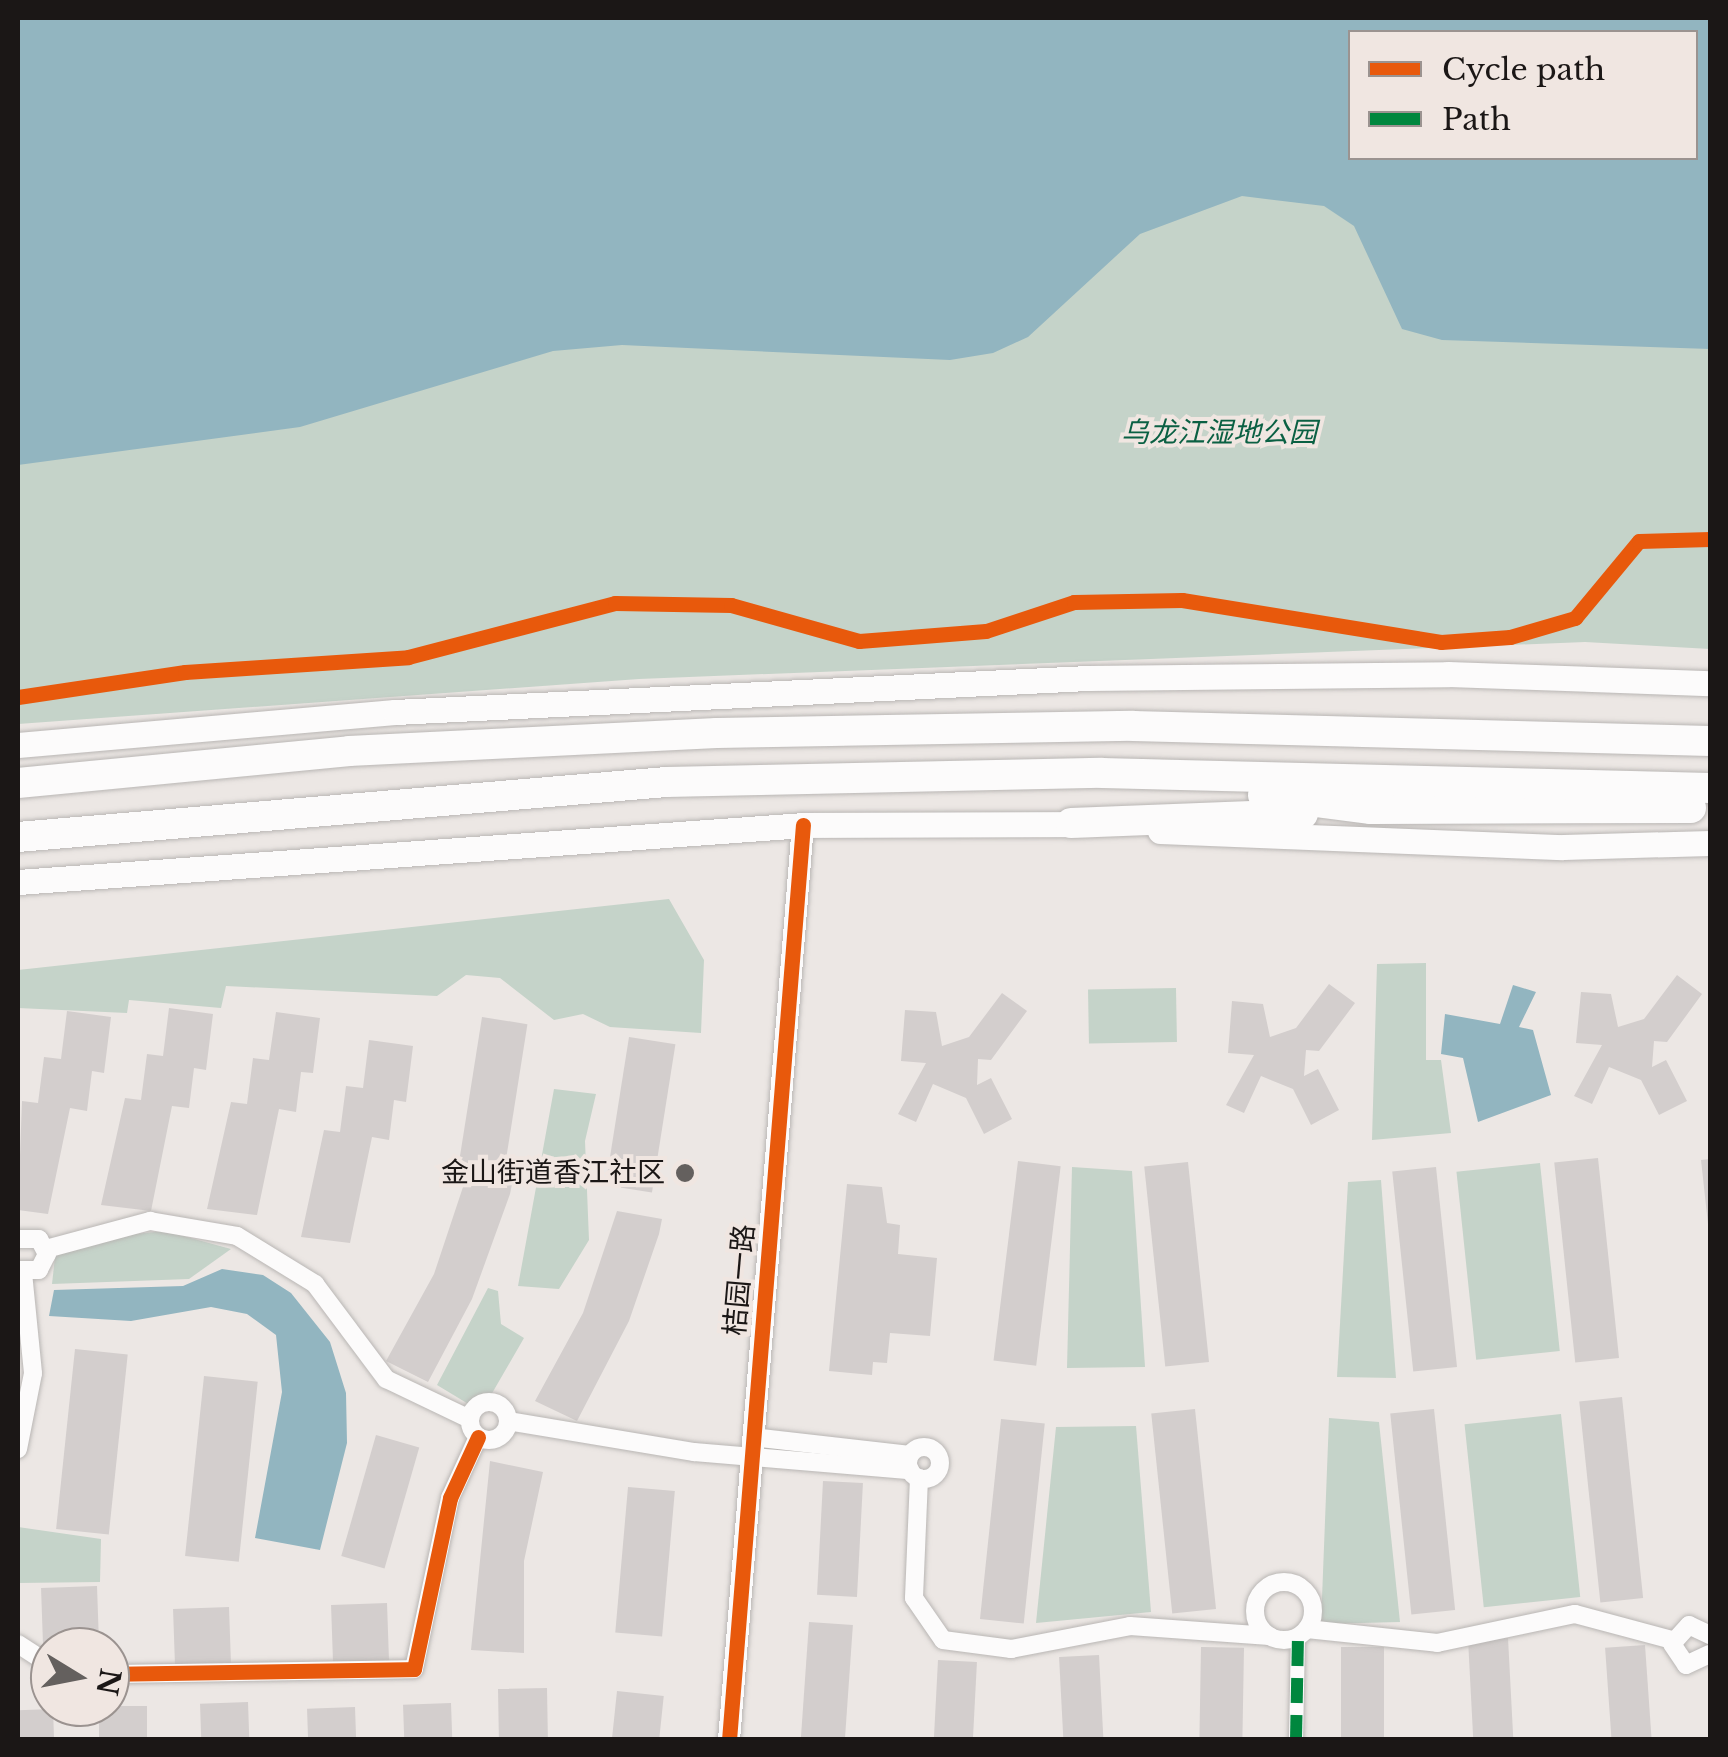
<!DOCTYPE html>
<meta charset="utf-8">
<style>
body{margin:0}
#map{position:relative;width:1728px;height:1757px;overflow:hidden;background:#ece7e4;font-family:"Libre Baskerville","Noto Sans SC",serif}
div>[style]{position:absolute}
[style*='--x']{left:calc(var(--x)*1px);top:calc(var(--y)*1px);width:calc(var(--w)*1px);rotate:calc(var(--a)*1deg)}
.green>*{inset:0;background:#c5d3c9;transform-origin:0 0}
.water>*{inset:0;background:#92b5c0}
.building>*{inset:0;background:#d3cecd;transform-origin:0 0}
.roads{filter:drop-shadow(0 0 2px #b9b6b4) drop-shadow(0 0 2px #b9b6b4)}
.pedestrian>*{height:14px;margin:-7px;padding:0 7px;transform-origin:7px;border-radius:7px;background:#fcfbfb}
.minor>*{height:18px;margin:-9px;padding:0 9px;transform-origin:9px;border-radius:9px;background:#fcfbfb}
.minor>.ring{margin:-9px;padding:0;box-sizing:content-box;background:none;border:18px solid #fcfbfb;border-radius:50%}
.tertiary>*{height:22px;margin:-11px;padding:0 11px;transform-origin:11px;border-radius:11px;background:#fcfbfb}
.secondary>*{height:25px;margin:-12.5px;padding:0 12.5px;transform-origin:12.5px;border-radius:12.5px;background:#fcfbfb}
.trunk>*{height:30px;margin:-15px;padding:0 15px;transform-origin:15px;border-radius:15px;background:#fcfbfb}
.quiet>*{height:12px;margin-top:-6px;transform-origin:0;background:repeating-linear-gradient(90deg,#00873e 0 25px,transparent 0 37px)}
.cycleway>*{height:15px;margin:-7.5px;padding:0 7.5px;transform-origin:7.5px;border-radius:7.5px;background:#e8590c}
.dots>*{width:28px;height:28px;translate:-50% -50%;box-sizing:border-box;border:5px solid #f0e6e1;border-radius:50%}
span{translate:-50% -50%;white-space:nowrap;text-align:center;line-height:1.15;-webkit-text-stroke:8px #f0e6e1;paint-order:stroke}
.park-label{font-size:28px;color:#0b6043;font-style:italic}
.poi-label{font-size:28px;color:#1b1716}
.right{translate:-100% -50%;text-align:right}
.street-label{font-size:28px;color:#1b1716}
.frame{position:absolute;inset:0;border:20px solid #1b1716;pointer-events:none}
.legend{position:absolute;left:1348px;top:30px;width:350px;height:130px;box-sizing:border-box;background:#f0e6e1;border:2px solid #9b9390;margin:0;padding:12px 18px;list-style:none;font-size:30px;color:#1b1716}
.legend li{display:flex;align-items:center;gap:20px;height:50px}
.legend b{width:50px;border:2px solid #9b9390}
.north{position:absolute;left:30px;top:1627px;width:100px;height:100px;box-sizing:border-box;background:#f0e6e1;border:2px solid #9b9390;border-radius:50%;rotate:100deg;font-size:28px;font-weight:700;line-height:40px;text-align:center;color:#1b1716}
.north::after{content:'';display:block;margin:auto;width:35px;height:45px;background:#64605e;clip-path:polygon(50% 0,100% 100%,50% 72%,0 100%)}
</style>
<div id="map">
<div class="green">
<i style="clip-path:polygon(996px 114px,1272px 185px,1710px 335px,1710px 649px,1585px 642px,639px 679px,18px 724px,18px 444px)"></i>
<i style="clip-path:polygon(669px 899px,704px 960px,701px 1033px,610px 1027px,583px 1014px,554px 1020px,500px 978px,466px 975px,437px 996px,226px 986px,221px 1008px,129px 1000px,127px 1013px,18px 1008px,18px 970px)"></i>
<i style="clip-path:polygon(1426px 963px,1426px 1060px,1441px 1060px,1451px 1133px,1372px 1140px,1377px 964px)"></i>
<i style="left:1176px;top:988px;width:54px;height:88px;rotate:89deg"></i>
<i style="clip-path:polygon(554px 1089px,596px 1094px,585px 1141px,589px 1240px,559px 1289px,518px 1286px)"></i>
<i style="left:1540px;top:1163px;width:189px;height:84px;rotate:84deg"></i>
<i style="clip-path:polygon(1072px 1167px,1132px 1171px,1145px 1367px,1067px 1368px)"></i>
<i style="clip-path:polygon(1381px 1180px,1396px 1378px,1337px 1377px,1348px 1182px)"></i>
<i style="clip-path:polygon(165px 1231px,231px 1249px,189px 1279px,52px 1284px,55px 1257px,83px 1239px)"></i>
<i style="clip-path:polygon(488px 1288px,498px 1291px,501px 1324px,524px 1338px,491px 1395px,470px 1405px,437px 1385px)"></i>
<i style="left:1561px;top:1414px;width:184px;height:97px;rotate:84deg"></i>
<i style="clip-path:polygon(1329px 1418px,1379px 1422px,1400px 1622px,1321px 1624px)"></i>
<i style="clip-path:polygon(1136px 1426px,1151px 1612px,1036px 1623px,1056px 1427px)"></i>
<i style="clip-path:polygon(18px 1527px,101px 1539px,100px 1582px,18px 1583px)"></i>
</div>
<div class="water">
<i style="clip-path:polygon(evenodd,18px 18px,1710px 18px,1710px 349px,1442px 340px,1402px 329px,1354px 226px,1324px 206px,1242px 196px,1140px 234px,1028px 337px,993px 353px,950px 360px,622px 345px,553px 351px,300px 427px,18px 465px,18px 18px,1350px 32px,1696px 32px,1696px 158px,1350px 158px,1350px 32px)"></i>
<i style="clip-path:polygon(1513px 985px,1536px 992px,1519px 1027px,1533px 1030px,1551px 1095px,1478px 1122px,1463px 1058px,1441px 1054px,1445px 1014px,1500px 1024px)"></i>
<i style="clip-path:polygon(222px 1269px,263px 1275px,291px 1293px,330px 1342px,346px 1393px,347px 1443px,320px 1550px,255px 1538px,282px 1392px,276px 1335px,247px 1314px,211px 1307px,131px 1321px,49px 1316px,54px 1290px,183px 1286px)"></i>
</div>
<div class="building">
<i style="clip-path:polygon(1677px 975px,1702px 994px,1667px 1042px,1654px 1041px,1652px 1067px,1666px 1060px,1687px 1101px,1659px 1115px,1641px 1080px,1609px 1067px,1592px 1104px,1574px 1096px,1602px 1045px,1576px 1043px,1581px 992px,1611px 994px,1618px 1027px,1644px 1019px)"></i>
<i style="clip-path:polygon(1329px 984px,1355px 1003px,1319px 1051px,1306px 1050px,1304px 1076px,1318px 1069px,1339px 1110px,1311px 1125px,1293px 1089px,1261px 1076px,1244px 1113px,1226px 1105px,1254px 1055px,1228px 1053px,1232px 1001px,1263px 1004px,1270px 1037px,1296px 1028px)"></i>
<i style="clip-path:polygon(1002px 993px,1027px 1011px,991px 1060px,978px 1059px,977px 1085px,991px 1078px,1012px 1119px,984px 1134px,966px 1098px,933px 1084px,916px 1122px,898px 1114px,926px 1063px,901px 1061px,905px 1010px,936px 1012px,942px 1046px,969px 1037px)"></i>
<i style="clip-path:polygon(169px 1008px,213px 1014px,206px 1070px,194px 1068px,189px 1108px,172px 1106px,151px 1211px,101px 1205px,125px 1098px,141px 1100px,147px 1054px,163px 1056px)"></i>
<i style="clip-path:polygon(67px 1011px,111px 1017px,104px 1073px,92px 1071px,87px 1111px,70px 1108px,48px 1214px,18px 1210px,22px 1101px,38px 1103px,44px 1057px,61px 1059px)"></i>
<i style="clip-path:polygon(276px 1012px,320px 1018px,313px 1073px,301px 1072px,296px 1112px,279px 1109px,257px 1215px,207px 1209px,231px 1102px,247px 1104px,253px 1058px,269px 1060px)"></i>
<i style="left:482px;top:1017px;width:46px;height:150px;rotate:9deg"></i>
<i style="left:629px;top:1037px;width:47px;height:150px;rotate:9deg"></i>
<i style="clip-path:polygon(369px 1040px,413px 1046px,406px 1102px,394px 1100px,389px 1140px,372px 1137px,350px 1243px,301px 1237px,324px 1130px,340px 1132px,346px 1086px,363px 1088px)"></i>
<i style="left:1598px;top:1158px;width:201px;height:44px;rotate:84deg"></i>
<i style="clip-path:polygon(1710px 1159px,1710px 1224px,1708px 1224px,1701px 1160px)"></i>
<i style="left:1018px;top:1161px;width:43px;height:201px;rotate:7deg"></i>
<i style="left:1188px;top:1162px;width:201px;height:44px;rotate:84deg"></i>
<i style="left:1436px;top:1167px;width:201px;height:44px;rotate:84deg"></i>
<i style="clip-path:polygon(468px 1172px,513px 1179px,510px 1194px,472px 1299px,428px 1382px,386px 1361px,434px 1274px)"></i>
<i style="clip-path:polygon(847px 1184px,882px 1187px,887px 1223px,900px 1225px,898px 1254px,937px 1258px,930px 1336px,890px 1333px,887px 1363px,873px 1362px,872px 1375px,829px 1371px)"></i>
<i style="clip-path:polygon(617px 1211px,662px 1219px,659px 1234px,629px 1321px,577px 1421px,535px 1401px,583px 1313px)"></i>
<i style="left:75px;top:1349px;width:53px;height:181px;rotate:6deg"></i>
<i style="left:204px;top:1376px;width:54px;height:181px;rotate:6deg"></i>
<i style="left:1622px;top:1397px;width:202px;height:43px;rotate:84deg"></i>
<i style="left:1195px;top:1409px;width:201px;height:44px;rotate:84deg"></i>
<i style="left:1434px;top:1409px;width:202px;height:44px;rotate:84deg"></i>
<i style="left:1001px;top:1419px;width:44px;height:201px;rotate:6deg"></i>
<i style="left:376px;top:1435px;width:45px;height:126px;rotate:16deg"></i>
<i style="clip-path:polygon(490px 1461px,543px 1472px,524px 1561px,524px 1653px,471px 1650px)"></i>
<i style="left:823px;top:1481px;width:40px;height:114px;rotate:3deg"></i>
<i style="left:628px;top:1487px;width:47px;height:146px;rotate:5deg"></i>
<i style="left:97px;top:1586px;width:57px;height:56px;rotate:88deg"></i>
<i style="left:387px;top:1603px;width:58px;height:56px;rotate:88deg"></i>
<i style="left:229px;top:1607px;width:58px;height:56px;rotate:88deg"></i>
<i style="left:809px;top:1622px;width:44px;height:118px;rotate:4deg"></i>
<i style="left:1508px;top:1638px;width:102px;height:40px;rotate:87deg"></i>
<i style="left:1645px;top:1645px;width:95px;height:40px;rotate:86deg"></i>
<i style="left:1201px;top:1647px;width:43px;height:93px;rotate:1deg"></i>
<i style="left:1341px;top:1647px;width:43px;height:93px"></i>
<i style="left:1099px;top:1655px;width:85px;height:40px;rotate:87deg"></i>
<i style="left:938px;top:1660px;width:39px;height:80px;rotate:3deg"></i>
<i style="left:547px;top:1688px;width:52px;height:49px;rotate:89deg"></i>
<i style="left:617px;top:1691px;width:47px;height:49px;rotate:6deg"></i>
<i style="left:248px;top:1702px;width:38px;height:48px;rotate:88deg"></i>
<i style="left:451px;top:1703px;width:37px;height:48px;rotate:88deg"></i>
<i style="left:147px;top:1706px;width:34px;height:48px;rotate:90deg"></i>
<i style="left:355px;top:1707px;width:33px;height:48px;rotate:88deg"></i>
<i style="left:53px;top:1709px;width:31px;height:35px;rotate:88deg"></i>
</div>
<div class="roads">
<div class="pedestrian">
<i style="--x:1296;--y:1740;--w:103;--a:-88.9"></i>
</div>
<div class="minor">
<i style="--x:18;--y:1239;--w:21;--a:0"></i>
<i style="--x:39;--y:1239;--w:17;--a:62"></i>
<i style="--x:47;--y:1254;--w:18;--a:117"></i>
<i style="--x:39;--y:1270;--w:21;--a:180"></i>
<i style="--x:46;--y:1249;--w:108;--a:-15.1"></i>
<i style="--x:150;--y:1221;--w:88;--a:9.8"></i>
<i style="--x:237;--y:1236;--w:92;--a:31.6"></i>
<i style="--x:315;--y:1284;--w:119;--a:53.2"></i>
<i style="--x:386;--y:1379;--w:93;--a:25.5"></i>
<i class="ring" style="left:470px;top:1402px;width:20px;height:20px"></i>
<i style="--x:508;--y:1421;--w:189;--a:9.5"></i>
<i style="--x:694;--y:1452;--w:217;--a:4.8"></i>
<i style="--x:752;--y:1437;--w:159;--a:6.5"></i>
<i class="ring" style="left:908px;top:1447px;width:14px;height:14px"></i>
<i style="--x:18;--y:1449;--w:77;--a:-78.8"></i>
<i style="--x:33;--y:1373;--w:101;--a:-95.7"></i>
<i style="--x:919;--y:1478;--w:120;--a:92.4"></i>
<i style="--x:914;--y:1598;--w:51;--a:55.4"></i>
<i style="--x:943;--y:1640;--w:69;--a:7.5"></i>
<i style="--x:1011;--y:1649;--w:121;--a:-10.9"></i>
<i style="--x:1130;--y:1626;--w:140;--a:4.1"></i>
<i class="ring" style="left:1255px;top:1582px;width:40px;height:40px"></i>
<i style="--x:1307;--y:1629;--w:131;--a:6.1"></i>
<i style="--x:1437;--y:1643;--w:141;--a:-11.9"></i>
<i style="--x:1575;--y:1614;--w:100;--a:15"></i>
<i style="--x:1710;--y:1635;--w:23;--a:-155"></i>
<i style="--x:1689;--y:1625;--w:25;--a:132"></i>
<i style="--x:1672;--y:1644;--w:25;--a:56"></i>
<i style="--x:1686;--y:1665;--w:26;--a:-25"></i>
<i style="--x:18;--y:1644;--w:38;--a:33"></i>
<i style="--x:110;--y:1674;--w:304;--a:-0.9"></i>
<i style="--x:414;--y:1669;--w:175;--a:-78.1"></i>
<i style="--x:450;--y:1498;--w:67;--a:-65.3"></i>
</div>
<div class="tertiary">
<i style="--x:729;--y:1740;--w:918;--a:-85.38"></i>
</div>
<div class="secondary">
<i style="--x:18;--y:745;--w:378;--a:-5"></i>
<i style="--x:395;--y:712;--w:694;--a:-2.81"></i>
<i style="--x:1088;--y:678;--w:360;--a:-0.6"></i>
<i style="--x:1448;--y:674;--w:262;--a:2"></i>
<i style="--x:1160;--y:831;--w:403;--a:2.3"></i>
<i style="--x:1563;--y:847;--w:147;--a:-1.6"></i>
<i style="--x:18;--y:882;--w:787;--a:-4.15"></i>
<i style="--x:803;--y:825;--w:287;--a:-0.2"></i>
</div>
<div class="trunk">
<i style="--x:18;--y:783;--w:333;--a:-5.5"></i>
<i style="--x:349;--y:751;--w:368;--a:-2.8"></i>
<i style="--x:717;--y:733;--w:416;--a:-1"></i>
<i style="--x:1133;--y:726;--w:577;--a:1.49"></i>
<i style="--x:1263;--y:795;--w:109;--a:7.4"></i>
<i style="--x:1371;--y:809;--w:320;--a:-0.2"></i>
<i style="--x:1071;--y:823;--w:232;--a:-2.2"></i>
<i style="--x:18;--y:837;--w:650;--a:-4.85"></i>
<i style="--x:666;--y:782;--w:436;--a:-1.2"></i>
<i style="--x:1102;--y:773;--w:608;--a:1.41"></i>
</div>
</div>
<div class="quiet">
<i style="--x:1296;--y:1740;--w:103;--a:-88.9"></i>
</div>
<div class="cycleway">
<i style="--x:18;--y:697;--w:169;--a:-8.5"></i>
<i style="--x:185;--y:672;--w:224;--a:-3.8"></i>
<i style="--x:408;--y:657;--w:214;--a:-14.6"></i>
<i style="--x:615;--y:603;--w:116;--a:1"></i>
<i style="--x:731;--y:605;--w:133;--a:15.7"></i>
<i style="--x:859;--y:641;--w:127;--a:-4.5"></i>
<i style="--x:986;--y:631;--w:93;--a:-18.2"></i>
<i style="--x:1074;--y:602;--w:108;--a:-1.1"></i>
<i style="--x:1182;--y:600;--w:262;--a:9.2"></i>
<i style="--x:1441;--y:642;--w:69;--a:-4.1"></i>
<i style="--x:1510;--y:637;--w:68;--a:-16.3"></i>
<i style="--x:1575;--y:618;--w:100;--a:-50.3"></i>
<i style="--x:1639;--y:541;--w:71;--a:-1.6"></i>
<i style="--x:110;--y:1674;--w:304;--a:-0.9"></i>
<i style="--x:414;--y:1669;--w:175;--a:-78.1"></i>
<i style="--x:450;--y:1498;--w:67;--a:-65.3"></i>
<i style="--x:729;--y:1740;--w:918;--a:-85.38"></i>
</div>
<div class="dots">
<i style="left:685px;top:1173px;background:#64605e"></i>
</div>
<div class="park-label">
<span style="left:1219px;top:433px">乌龙江湿地公园</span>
</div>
<div class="poi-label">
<span class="right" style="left:665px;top:1173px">金山街道香江社区</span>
</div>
<div class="street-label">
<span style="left:740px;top:1280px;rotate:-85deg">桔园一路</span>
</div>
<div class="frame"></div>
<ul class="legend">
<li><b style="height:12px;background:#e8590c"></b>Cycle path</li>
<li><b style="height:12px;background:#00873e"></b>Path</li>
</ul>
<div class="north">N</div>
</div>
